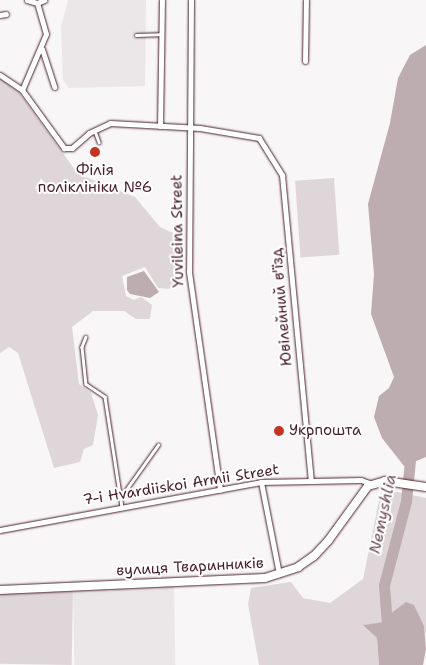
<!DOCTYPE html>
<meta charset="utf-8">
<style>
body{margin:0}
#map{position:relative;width:426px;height:665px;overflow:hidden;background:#f8f6f7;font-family:"Shantell Sans",sans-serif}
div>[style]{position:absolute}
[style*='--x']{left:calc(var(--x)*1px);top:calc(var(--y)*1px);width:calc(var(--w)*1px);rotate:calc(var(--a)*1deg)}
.built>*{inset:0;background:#ebe6e8;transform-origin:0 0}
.green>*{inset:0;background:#ded6d9;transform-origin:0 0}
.water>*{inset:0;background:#bdadb0}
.river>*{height:11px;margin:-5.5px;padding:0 5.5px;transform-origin:5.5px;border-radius:5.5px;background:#bdadb0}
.roads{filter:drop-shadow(0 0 1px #4a1f2b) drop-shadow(0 0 1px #4a1f2b)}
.lane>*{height:2.5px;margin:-1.25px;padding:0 1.25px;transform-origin:1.25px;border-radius:1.25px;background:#fff}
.street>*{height:5px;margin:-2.5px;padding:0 2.5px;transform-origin:2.5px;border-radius:2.5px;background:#fff}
.secondary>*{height:8px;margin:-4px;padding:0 4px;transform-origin:4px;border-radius:4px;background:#fff}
.dots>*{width:14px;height:14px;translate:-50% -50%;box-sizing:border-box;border:2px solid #fff;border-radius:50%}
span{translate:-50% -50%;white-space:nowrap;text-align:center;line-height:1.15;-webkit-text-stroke:4px #fff;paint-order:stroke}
.poi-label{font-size:15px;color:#4a1f2b}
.left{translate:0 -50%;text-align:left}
.street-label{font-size:15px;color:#4a1f2b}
.water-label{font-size:16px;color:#72515a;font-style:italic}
</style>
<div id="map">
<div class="built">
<i style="clip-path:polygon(68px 0,146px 0,145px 86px,69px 88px,63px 80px,61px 27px)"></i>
<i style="left:174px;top:587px;width:78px;height:101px;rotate:89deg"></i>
</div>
<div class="green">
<i style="clip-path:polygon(0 78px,18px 91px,78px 174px,135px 197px,160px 227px,175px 234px,181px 247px,183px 277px,169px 289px,158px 288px,145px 267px,122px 276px,126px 296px,134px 300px,141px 297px,152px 305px,150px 319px,136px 319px,124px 311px,93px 311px,72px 327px,79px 384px,91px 393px,98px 415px,93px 445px,84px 449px,80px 462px,54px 468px,18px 353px,9px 347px,0 353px)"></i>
<i style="left:334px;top:178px;width:77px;height:39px;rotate:86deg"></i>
<i style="clip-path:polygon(388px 490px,426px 498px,426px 635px,414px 605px,390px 614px,385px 623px,364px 625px,377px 638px,379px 665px,259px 665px,248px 604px,251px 588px,291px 582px,303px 598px,330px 603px,363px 579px,380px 496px)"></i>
<i style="left:73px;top:587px;width:78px;height:73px;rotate:91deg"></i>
</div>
<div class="water">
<i style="clip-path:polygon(426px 45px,426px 457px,404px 466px,382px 438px,374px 417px,379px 396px,389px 388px,394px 377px,371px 314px,374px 274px,368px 204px,390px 123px,398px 78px,410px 55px)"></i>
<i style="clip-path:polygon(144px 271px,159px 292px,150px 298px,130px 294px,127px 290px,127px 277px)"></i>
<i style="clip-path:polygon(406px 602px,414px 605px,424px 626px,426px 649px,423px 665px,379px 665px,377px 638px,363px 625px,385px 622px,390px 614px)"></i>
</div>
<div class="river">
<i style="--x:390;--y:665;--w:80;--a:-94.3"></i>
<i style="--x:384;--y:585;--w:87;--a:-75.3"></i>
<i style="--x:406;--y:501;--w:51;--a:-84.4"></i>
</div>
<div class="roads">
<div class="lane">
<i style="--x:136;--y:35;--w:24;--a:-2"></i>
<i style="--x:95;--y:131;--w:12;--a:70"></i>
<i style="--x:86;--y:337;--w:11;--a:112"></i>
<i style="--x:82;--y:347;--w:37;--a:84"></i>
<i style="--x:86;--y:384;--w:23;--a:34"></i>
<i style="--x:105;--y:397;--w:111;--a:81.2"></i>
<i style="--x:121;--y:497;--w:64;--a:-54.6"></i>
</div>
<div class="street">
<i style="--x:27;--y:0;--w:10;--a:17"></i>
<i style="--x:37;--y:3;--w:8;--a:-23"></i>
<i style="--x:191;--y:0;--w:272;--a:90.4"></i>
<i style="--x:189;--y:272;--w:220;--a:81.9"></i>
<i style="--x:0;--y:15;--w:6;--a:-9"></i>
<i style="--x:42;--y:49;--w:40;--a:72"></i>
<i style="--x:305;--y:61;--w:61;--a:-89.1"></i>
<i style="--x:0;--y:75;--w:27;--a:34"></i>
<i style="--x:22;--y:90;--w:72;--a:54.1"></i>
<i style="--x:64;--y:148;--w:8;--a:0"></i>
<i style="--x:72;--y:148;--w:23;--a:-41"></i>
<i style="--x:89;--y:133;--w:23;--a:-25"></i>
<i style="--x:110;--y:123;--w:90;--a:3.2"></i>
<i style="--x:200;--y:128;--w:60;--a:9.6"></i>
<i style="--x:259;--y:138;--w:44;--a:58.1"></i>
<i style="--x:282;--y:175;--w:306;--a:84.6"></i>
<i style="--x:22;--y:90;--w:61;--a:-66.8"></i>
<i style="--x:46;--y:34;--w:32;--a:-106"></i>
<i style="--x:160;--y:126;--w:126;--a:-89.1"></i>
<i style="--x:261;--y:482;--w:94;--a:78.9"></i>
<i style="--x:0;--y:530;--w:265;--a:-10.4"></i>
<i style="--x:261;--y:482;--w:100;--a:-1.1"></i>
<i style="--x:361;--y:480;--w:12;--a:20"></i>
</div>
<div class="secondary">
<i style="--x:0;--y:590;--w:265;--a:-2.6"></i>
<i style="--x:265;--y:578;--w:35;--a:-18"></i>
<i style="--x:298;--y:567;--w:19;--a:-35"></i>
<i style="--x:314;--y:556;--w:21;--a:-47"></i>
<i style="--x:328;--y:541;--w:68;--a:-54"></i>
<i style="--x:368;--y:486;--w:18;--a:-16"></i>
<i style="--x:385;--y:481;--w:41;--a:8.3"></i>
</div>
</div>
<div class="dots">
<i style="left:95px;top:152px;background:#c8321e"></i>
<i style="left:279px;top:431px;background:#c8321e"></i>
</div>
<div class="poi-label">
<span style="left:95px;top:179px">Філія<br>поліклініки №6</span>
<span class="left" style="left:289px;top:431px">Укрпошта</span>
</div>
<div class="street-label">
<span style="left:178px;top:231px;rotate:-91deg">Yuvileina Street</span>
<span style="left:282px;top:307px;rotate:-95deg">Ювілейний в'їзд</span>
<span style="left:181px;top:485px;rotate:-9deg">7-i Hvardiiskoi Armii Street</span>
<span style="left:190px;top:567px;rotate:-3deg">вулиця Тваринників</span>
</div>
<div class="water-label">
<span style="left:383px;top:514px;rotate:-78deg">Nemyshlia</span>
</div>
</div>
